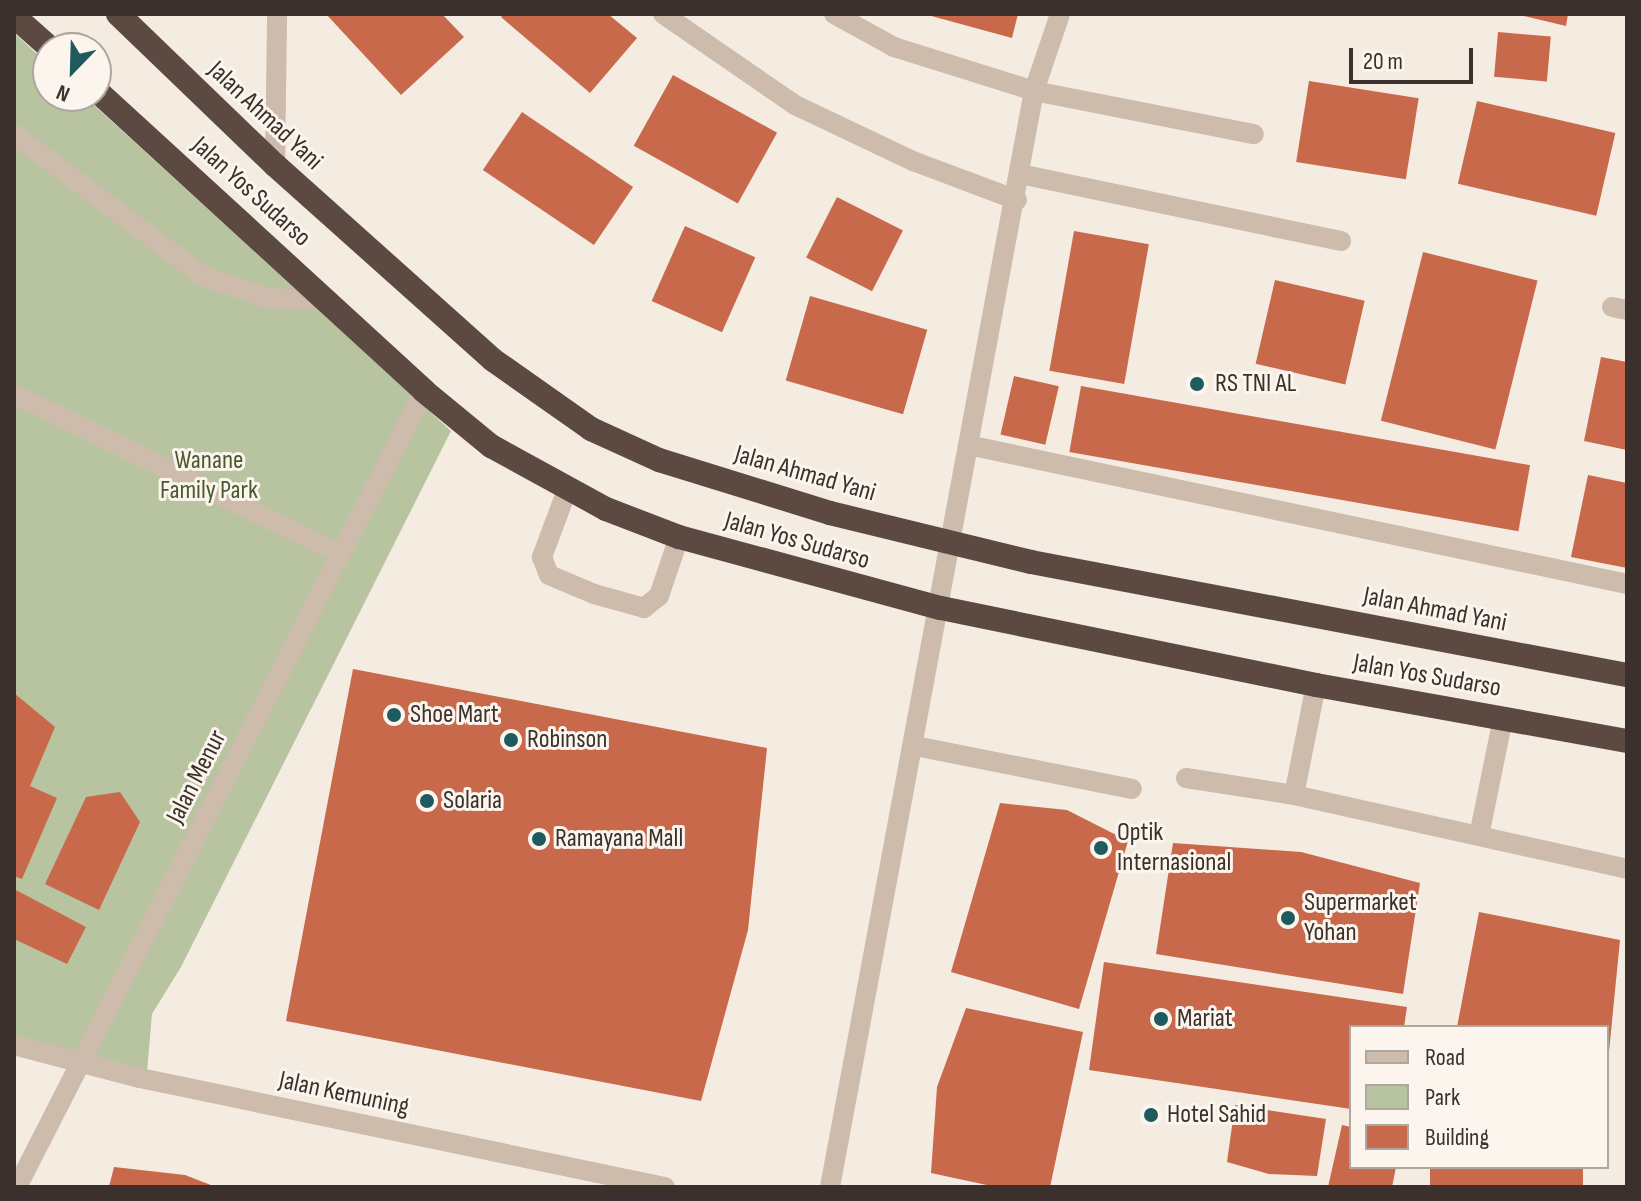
<!DOCTYPE html>
<style>
body{margin:0}
#map{position:relative;width:1641px;height:1201px;overflow:hidden;background:#f4ebe1;font-family:"Sofia Sans Condensed",sans-serif}
div>[style]{position:absolute}
[style*='--x']{left:calc(var(--x)*1px);top:calc(var(--y)*1px);width:calc(var(--w)*1px);rotate:calc(var(--a)*1deg)}
.green>*{inset:0;background:#b8c4a0}
.building>*{inset:0;background:#c8694b;transform-origin:0 0}
.lane>*{height:20px;margin:-10px;padding:0 10px;transform-origin:10px;border-radius:10px;background:#cdbbac}
.street>*{height:20px;margin:-10px;padding:0 10px;transform-origin:10px;border-radius:10px;background:#cdbbac}
.highway>*{height:24px;margin:-12px;padding:0 12px;transform-origin:12px;border-radius:12px;background:#5c4a42}
.dots>*{width:22px;height:22px;translate:-50% -50%;box-sizing:border-box;border:4px solid #fbf5ee;border-radius:50%}
span{translate:-50% -50%;white-space:nowrap;text-align:center;line-height:1.15;-webkit-text-stroke:6px #fbf5ee;paint-order:stroke}
.street-label{font-size:26px;color:#3b302b}
.poi-label{font-size:26px;color:#3b302b}
.left{translate:0 -50%;text-align:left}
.park-label{font-size:26px;color:#4a5a2e}
.frame{position:absolute;inset:0;border:16px solid #3b302b;pointer-events:none}
.legend{position:absolute;left:1349px;top:1025px;width:260px;height:144px;box-sizing:border-box;background:#fbf5ee;border:2px solid #aea6a0;margin:0;padding:10px 14px;list-style:none;font-size:24px;color:#3b302b}
.legend li{display:flex;align-items:center;gap:16px;height:40px}
.legend b{width:40px;border:2px solid #aea6a0}
.north{position:absolute;left:32px;top:32px;width:80px;height:80px;box-sizing:border-box;background:#fbf5ee;border:2px solid #aea6a0;border-radius:50%;rotate:203deg;font-size:22px;font-weight:700;line-height:32px;text-align:center;color:#3b302b}
.north::after{content:'';display:block;margin:auto;width:28px;height:36px;background:#1f5a5e;clip-path:polygon(50% 0,100% 100%,50% 72%,0 100%)}
.scale{position:absolute;left:1349px;top:48px;width:124px;height:36px;box-sizing:border-box;border:4px solid #3b302b;border-top:0;padding-left:10px;font-size:24px;line-height:28px;white-space:nowrap;color:#3b302b;-webkit-text-stroke:6px #fbf5ee;paint-order:stroke}
</style>
<div id="map">
<div class="green">
<i style="clip-path:polygon(14px 33px,48px 64px,48px 96px,84px 96px,451px 431px,181px 967px,152px 1014px,147px 1072px,14px 1036px)"></i>
</div>
<div class="building">
<i style="clip-path:polygon(326px 14px,442px 14px,464px 37px,401px 95px)"></i>
<i style="clip-path:polygon(504px 14px,608px 14px,637px 38px,590px 93px,501px 17px)"></i>
<i style="clip-path:polygon(924px 14px,1018px 14px,1012px 38px)"></i>
<i style="clip-path:polygon(1515px 14px,1568px 14px,1566px 26px)"></i>
<i style="left:1498px;top:32px;width:53px;height:45px;rotate:5deg"></i>
<i style="left:673px;top:75px;width:119px;height:81px;rotate:29deg"></i>
<i style="left:1309px;top:81px;width:111px;height:82px;rotate:9deg"></i>
<i style="left:1477px;top:101px;width:142px;height:85px;rotate:13deg"></i>
<i style="left:522px;top:112px;width:134px;height:70px;rotate:34deg"></i>
<i style="left:837px;top:197px;width:74px;height:68px;rotate:27deg"></i>
<i style="left:685px;top:226px;width:77px;height:82px;rotate:24deg"></i>
<i style="left:1074px;top:231px;width:76px;height:142px;rotate:10deg"></i>
<i style="left:1423px;top:252px;width:118px;height:174px;rotate:14deg"></i>
<i style="left:1275px;top:280px;width:92px;height:86px;rotate:13deg"></i>
<i style="left:810px;top:296px;width:122px;height:88px;rotate:16deg"></i>
<i style="clip-path:polygon(1601px 357px,1627px 362px,1627px 450px,1584px 441px)"></i>
<i style="left:1014px;top:376px;width:46px;height:60px;rotate:13deg"></i>
<i style="left:1081px;top:386px;width:456px;height:67px;rotate:10deg"></i>
<i style="clip-path:polygon(1588px 475px,1627px 483px,1627px 568px,1571px 557px)"></i>
<i style="clip-path:polygon(353px 669px,767px 748px,748px 930px,701px 1101px,286px 1021px)"></i>
<i style="clip-path:polygon(14px 693px,55px 727px,30px 786px,57px 798px,22px 879px,14px 876px)"></i>
<i style="clip-path:polygon(120px 792px,140px 822px,99px 910px,45px 884px,86px 797px)"></i>
<i style="clip-path:polygon(1000px 803px,1067px 810px,1128px 841px,1079px 1009px,951px 972px)"></i>
<i style="clip-path:polygon(1173px 843px,1301px 852px,1420px 883px,1403px 994px,1156px 954px)"></i>
<i style="clip-path:polygon(14px 889px,86px 927px,67px 964px,14px 939px)"></i>
<i style="clip-path:polygon(1479px 912px,1620px 940px,1609px 1052px,1607px 1027px,1457px 1027px)"></i>
<i style="clip-path:polygon(1104px 962px,1407px 1007px,1404px 1027px,1351px 1027px,1351px 1109px,1089px 1070px)"></i>
<i style="clip-path:polygon(966px 1008px,1083px 1032px,1050px 1187px,996px 1187px,931px 1173px,937px 1087px)"></i>
<i style="clip-path:polygon(1235px 1105px,1326px 1119px,1317px 1176px,1269px 1174px,1227px 1162px)"></i>
<i style="clip-path:polygon(1342px 1125px,1351px 1127px,1351px 1167px,1396px 1167px,1392px 1187px,1328px 1187px)"></i>
<i style="clip-path:polygon(114px 1167px,185px 1175px,216px 1187px,109px 1187px)"></i>
<i style="left:1430px;top:1167px;width:153px;height:20px"></i>
</div>
<div class="lane">
<i style="--x:14;--y:134;--w:236;--a:36.9"></i>
<i style="--x:203;--y:276;--w:69;--a:18.7"></i>
<i style="--x:268;--y:298;--w:61;--a:2.8"></i>
<i style="--x:14;--y:394;--w:363;--a:26.1"></i>
<i style="--x:567;--y:490;--w:72;--a:110.5"></i>
<i style="--x:542;--y:557;--w:19;--a:69"></i>
<i style="--x:549;--y:575;--w:49;--a:22.9"></i>
<i style="--x:594;--y:594;--w:52;--a:15.6"></i>
<i style="--x:644;--y:608;--w:19;--a:-39"></i>
<i style="--x:659;--y:596;--w:62;--a:-71.3"></i>
<i style="--x:915;--y:746;--w:221;--a:11.2"></i>
<i style="--x:1186;--y:778;--w:109;--a:8.9"></i>
<i style="--x:1294;--y:795;--w:112;--a:-78.7"></i>
<i style="--x:1294;--y:795;--w:341;--a:12.5"></i>
<i style="--x:1479;--y:836;--w:120;--a:-78.5"></i>
</div>
<div class="street">
<i style="--x:663;--y:14;--w:160;--a:34.6"></i>
<i style="--x:795;--y:105;--w:131;--a:25.4"></i>
<i style="--x:913;--y:161;--w:111;--a:20.6"></i>
<i style="--x:834;--y:14;--w:68;--a:28.8"></i>
<i style="--x:894;--y:47;--w:147;--a:17.4"></i>
<i style="--x:1034;--y:91;--w:224;--a:11.1"></i>
<i style="--x:275;--y:165;--w:151;--a:-89.2"></i>
<i style="--x:1020;--y:174;--w:328;--a:11.8"></i>
<i style="--x:1612;--y:307;--w:15;--a:11"></i>
<i style="--x:968;--y:445;--w:673;--a:11.91"></i>
<i style="--x:14;--y:1045;--w:130;--a:14.7"></i>
<i style="--x:140;--y:1078;--w:536;--a:11.73"></i>
<i style="--x:17;--y:1187;--w:894;--a:-62.92"></i>
<i style="--x:830;--y:1187;--w:1115;--a:-79.46"></i>
<i style="--x:1034;--y:91;--w:81;--a:-71.3"></i>
</div>
<div class="highway">
<i style="--x:118;--y:14;--w:218;--a:43.9"></i>
<i style="--x:275;--y:165;--w:292;--a:41.8"></i>
<i style="--x:493;--y:360;--w:120;--a:35.1"></i>
<i style="--x:591;--y:429;--w:75;--a:24.5"></i>
<i style="--x:659;--y:460;--w:179;--a:17.2"></i>
<i style="--x:830;--y:513;--w:207;--a:13.7"></i>
<i style="--x:1031;--y:562;--w:607;--a:10.74"></i>
<i style="--x:14;--y:16;--w:48;--a:41.6"></i>
<i style="--x:96;--y:90;--w:445;--a:42.5"></i>
<i style="--x:424;--y:391;--w:87;--a:39.4"></i>
<i style="--x:491;--y:446;--w:131;--a:28.7"></i>
<i style="--x:606;--y:509;--w:78;--a:21"></i>
<i style="--x:679;--y:537;--w:271;--a:15.2"></i>
<i style="--x:941;--y:608;--w:383;--a:11.6"></i>
<i style="--x:1316;--y:685;--w:316;--a:10.2"></i>
</div>
<div class="dots">
<i style="left:1197px;top:384px;background:#1f5a5e"></i>
<i style="left:394px;top:715px;background:#1f5a5e"></i>
<i style="left:511px;top:740px;background:#1f5a5e"></i>
<i style="left:427px;top:801px;background:#1f5a5e"></i>
<i style="left:539px;top:839px;background:#1f5a5e"></i>
<i style="left:1101px;top:848px;background:#1f5a5e"></i>
<i style="left:1288px;top:918px;background:#1f5a5e"></i>
<i style="left:1161px;top:1019px;background:#1f5a5e"></i>
<i style="left:1151px;top:1115px;background:#1f5a5e"></i>
</div>
<div class="street-label">
<span style="left:265px;top:116px;rotate:43deg">Jalan Ahmad Yani</span>
<span style="left:251px;top:192px;rotate:42deg">Jalan Yos Sudarso</span>
<span style="left:805px;top:474px;rotate:16deg">Jalan Ahmad Yani</span>
<span style="left:797px;top:541px;rotate:16deg">Jalan Yos Sudarso</span>
<span style="left:1435px;top:610px;rotate:11deg">Jalan Ahmad Yani</span>
<span style="left:1427px;top:676px;rotate:10deg">Jalan Yos Sudarso</span>
<span style="left:197px;top:777px;rotate:-63deg">Jalan Menur</span>
<span style="left:344px;top:1094px;rotate:12deg">Jalan Kemuning</span>
</div>
<div class="poi-label">
<span class="left" style="left:1215px;top:384px">RS TNI AL</span>
<span class="left" style="left:410px;top:715px">Shoe Mart</span>
<span class="left" style="left:527px;top:740px">Robinson</span>
<span class="left" style="left:443px;top:801px">Solaria</span>
<span class="left" style="left:1117px;top:848px">Optik<br>Internasional</span>
<span class="left" style="left:555px;top:839px">Ramayana Mall</span>
<span class="left" style="left:1304px;top:918px">Supermarket<br>Yohan</span>
<span class="left" style="left:1177px;top:1019px">Mariat</span>
<span class="left" style="left:1167px;top:1115px">Hotel Sahid</span>
</div>
<div class="park-label">
<span style="left:209px;top:476px">Wanane<br>Family Park</span>
</div>
<div class="frame"></div>
<ul class="legend">
<li><b style="height:10px;background:#cdbbac"></b>Road</li>
<li><b style="height:22px;background:#b8c4a0"></b>Park</li>
<li><b style="height:22px;background:#c8694b"></b>Building</li>
</ul>
<div class="north">N</div>
<div class="scale">20 m</div>
</div>
